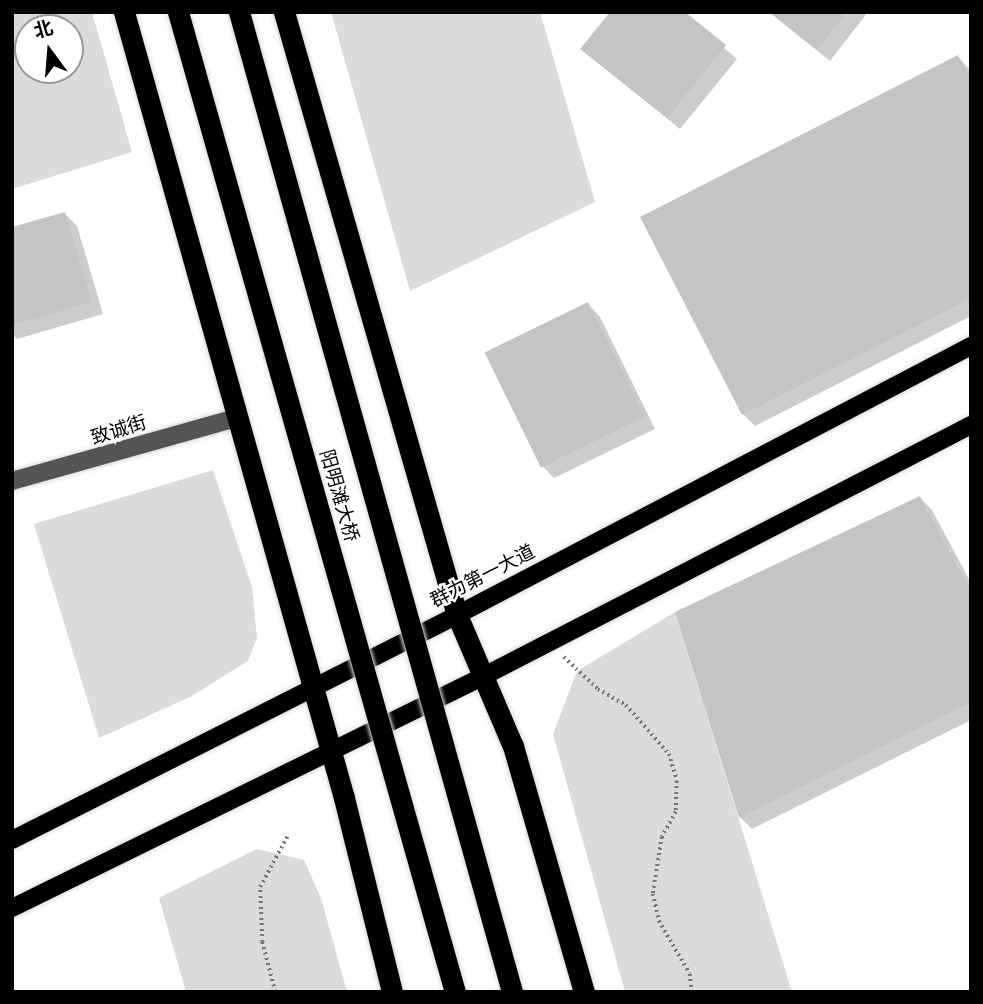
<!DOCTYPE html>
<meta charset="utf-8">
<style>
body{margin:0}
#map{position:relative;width:983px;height:1004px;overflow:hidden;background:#fff;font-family:"Sofia Sans Condensed","Noto Sans SC",sans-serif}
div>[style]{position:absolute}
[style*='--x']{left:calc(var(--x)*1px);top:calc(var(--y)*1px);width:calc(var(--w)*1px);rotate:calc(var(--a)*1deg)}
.green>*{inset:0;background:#dbdbdb}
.shadow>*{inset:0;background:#0003}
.building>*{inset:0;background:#c4c4c4;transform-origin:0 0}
.path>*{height:3.5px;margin-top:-1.75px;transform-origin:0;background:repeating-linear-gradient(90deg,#767676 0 2px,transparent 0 5.5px)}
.roads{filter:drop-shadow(0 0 2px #dbdbdb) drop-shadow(0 0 2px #dbdbdb)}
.minor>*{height:18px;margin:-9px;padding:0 9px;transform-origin:9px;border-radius:9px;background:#545454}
.major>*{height:18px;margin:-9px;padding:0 9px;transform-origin:9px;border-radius:9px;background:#000}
.highway>*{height:21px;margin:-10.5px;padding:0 10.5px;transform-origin:10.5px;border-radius:10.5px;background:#000}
.bridges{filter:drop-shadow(0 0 2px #dbdbdb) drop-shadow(0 0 2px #dbdbdb)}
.highway-bridge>*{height:21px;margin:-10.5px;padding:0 10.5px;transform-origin:10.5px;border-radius:10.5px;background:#000}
span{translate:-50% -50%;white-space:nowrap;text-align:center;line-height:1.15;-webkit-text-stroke:5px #fff;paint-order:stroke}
.street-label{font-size:19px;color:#000}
.frame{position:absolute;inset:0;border:14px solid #000;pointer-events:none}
.north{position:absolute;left:14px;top:14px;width:70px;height:70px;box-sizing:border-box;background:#fff;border:2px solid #999;border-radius:50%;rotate:344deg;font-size:19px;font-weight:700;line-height:28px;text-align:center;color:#000}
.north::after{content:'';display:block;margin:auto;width:24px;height:32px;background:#000;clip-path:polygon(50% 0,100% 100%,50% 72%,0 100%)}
</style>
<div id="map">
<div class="green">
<i style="clip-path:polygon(evenodd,12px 12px,92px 12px,132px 152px,12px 189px,12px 12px,28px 28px,70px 28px,70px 70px,28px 70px,28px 28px)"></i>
<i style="clip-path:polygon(331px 12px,540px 12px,595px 202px,410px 291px)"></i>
<i style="clip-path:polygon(213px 470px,252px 587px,257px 638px,248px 661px,190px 697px,99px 738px,34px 524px)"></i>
<i style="clip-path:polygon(675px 612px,792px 992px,625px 992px,553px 734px,577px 671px)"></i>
<i style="clip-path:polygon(257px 849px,304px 860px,321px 898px,347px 992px,186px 992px,159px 898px)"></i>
</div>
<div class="shadow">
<i style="clip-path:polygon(682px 12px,737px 59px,680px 129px,595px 60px)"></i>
<i style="clip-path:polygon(769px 12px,868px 12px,830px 61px)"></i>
<i style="clip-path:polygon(958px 57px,971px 71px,971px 316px,755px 426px,743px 414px)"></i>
<i style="clip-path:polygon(65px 214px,77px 226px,103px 314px,17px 339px,12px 334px,12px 229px)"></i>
<i style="clip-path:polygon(588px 304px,600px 317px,655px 429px,554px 478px,542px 466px)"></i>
<i style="clip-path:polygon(920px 498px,932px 510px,971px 583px,971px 720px,752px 829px,740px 817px)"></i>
</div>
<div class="building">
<i style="clip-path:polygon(610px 12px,685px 12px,726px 45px,667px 118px,580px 49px)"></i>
<i style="clip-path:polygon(769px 12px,847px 12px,817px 50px)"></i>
<i style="clip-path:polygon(958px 55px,971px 80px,971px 298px,742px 415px,640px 217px)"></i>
<i style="clip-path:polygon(65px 212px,92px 302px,12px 325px,12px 227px)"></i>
<i style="left:588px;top:302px;width:128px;height:115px;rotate:64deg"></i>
<i style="clip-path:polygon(920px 496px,971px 592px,971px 702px,739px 818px,675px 612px)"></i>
</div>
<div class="path">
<i style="--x:564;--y:657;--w:47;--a:43.3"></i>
<i style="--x:598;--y:689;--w:32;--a:30"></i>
<i style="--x:626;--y:705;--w:65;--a:48.7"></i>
<i style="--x:669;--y:754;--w:28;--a:73"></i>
<i style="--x:677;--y:781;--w:31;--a:92"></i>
<i style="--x:676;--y:812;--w:29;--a:119"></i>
<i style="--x:662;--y:837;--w:58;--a:99"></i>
<i style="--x:653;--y:894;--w:28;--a:77"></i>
<i style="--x:659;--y:921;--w:61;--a:59.7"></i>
<i style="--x:690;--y:974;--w:18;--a:84"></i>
<i style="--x:275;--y:992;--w:52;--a:-104.6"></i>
<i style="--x:262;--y:942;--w:55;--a:-92.1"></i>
<i style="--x:260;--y:887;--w:59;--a:-61.7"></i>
</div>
<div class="roads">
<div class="minor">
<i style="--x:12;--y:481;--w:233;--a:-15.7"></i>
</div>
<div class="major">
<i style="--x:12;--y:840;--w:499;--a:-26.8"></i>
<i style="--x:457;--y:615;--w:580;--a:-27.63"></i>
<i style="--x:12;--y:908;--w:524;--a:-26.17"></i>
<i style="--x:482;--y:677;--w:550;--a:-27.26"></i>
</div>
<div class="highway">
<i style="--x:124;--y:12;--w:816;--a:74.36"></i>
<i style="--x:344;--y:798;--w:200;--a:76.1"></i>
<i style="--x:284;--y:12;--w:627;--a:73.99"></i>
<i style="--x:457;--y:615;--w:142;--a:66.9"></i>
<i style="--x:513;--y:746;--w:256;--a:73.9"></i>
</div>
</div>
<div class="bridges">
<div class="highway-bridge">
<i style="--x:178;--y:12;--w:1018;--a:74.22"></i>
<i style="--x:239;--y:12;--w:1017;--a:74.43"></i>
</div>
</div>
<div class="street-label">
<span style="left:119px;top:431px;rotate:-17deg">致诚街</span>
<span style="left:338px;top:496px;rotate:74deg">阳明滩大桥</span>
<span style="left:483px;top:577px;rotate:-27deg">群力第一大道</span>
</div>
<div class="frame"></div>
<div class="north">北</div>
</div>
